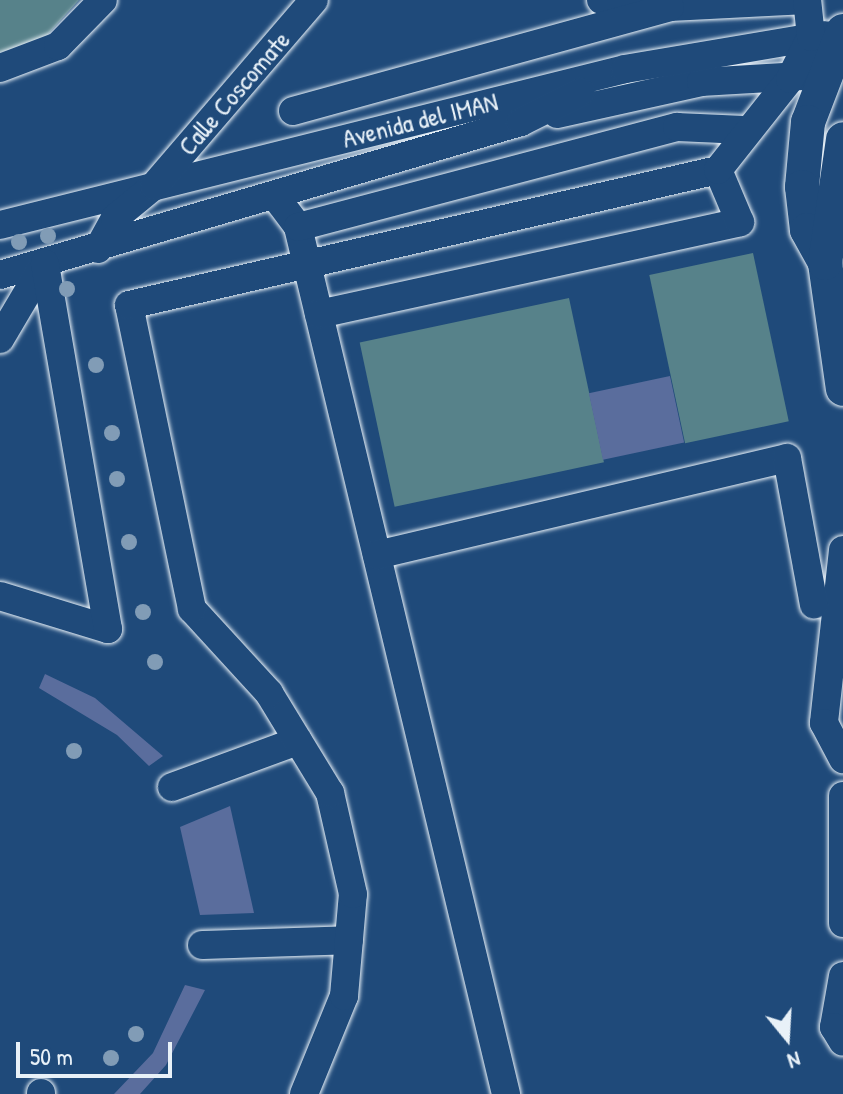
<!DOCTYPE html>
<style>
body{margin:0}
#map{position:relative;width:843px;height:1094px;overflow:hidden;background:#1f4a7a;font-family:"Patrick Hand",sans-serif}
div>[style]{position:absolute}
[style*='--x']{left:calc(var(--x)*1px);top:calc(var(--y)*1px);width:calc(var(--w)*1px);rotate:calc(var(--a)*1deg)}
.green>*{inset:0;background:#57828a;transform-origin:0 0}
.building>*{inset:0;background:#5a6d9d;transform-origin:0 0}
.roads{filter:drop-shadow(0 0 2px #e8f1f8) drop-shadow(0 0 2px #e8f1f8)}
.minor>*{height:28px;margin:-14px;padding:0 14px;transform-origin:14px;border-radius:14px;background:#1f4a7a}
.major>*{height:34px;margin:-17px;padding:0 17px;transform-origin:17px;border-radius:17px;background:#1f4a7a}
.trees>*{width:16px;height:16px;margin:-8px;border-radius:50%;background:#819cb6}
span{translate:-50% -50%;white-space:nowrap;text-align:center;line-height:1.15;-webkit-text-stroke:6px #1f4a7a;paint-order:stroke}
.street-label{font-size:26px;color:#e8f1f8}
.north{position:absolute;left:747px;top:998px;width:80px;height:80px;-webkit-text-stroke:6px #1f4a7a;paint-order:stroke;rotate:162deg;font-size:22px;font-weight:700;line-height:32px;text-align:center;color:#e8f1f8}
.north::after{content:'';display:block;margin:auto;width:28px;height:36px;background:#e8f1f8;clip-path:polygon(50% 0,100% 100%,50% 72%,0 100%)}
.scale{position:absolute;left:16px;top:1042px;width:156px;height:36px;box-sizing:border-box;border:4px solid #e8f1f8;border-top:0;padding-left:10px;font-size:24px;line-height:28px;white-space:nowrap;color:#e8f1f8;-webkit-text-stroke:6px #1f4a7a;paint-order:stroke}
</style>
<div id="map">
<div class="green">
<i style="clip-path:polygon(0 0,79px 0,39px 44px,0 52px)"></i>
<i style="left:753px;top:253px;width:172px;height:106px;rotate:78deg"></i>
<i style="left:569px;top:298px;width:168px;height:214px;rotate:78deg"></i>
</div>
<div class="building">
<i style="left:670px;top:376px;width:68px;height:83px;rotate:78deg"></i>
<i style="clip-path:polygon(45px 674px,95px 698px,163px 756px,149px 766px,117px 735px,39px 688px)"></i>
<i style="clip-path:polygon(230px 806px,254px 913px,200px 915px,180px 827px)"></i>
<i style="clip-path:polygon(185px 985px,205px 990px,166px 1065px,140px 1094px,114px 1094px,153px 1053px)"></i>
</div>
<div class="roads">
<div class="minor">
<i style="--x:601;--y:0;--w:69;--a:5.8"></i>
<i style="--x:670;--y:7;--w:137;--a:-2.9"></i>
<i style="--x:0;--y:68;--w:62;--a:-20.8"></i>
<i style="--x:58;--y:46;--w:64;--a:-45.6"></i>
<i style="--x:293;--y:111;--w:391;--a:-15.4"></i>
<i style="--x:557;--y:114;--w:148;--a:-12.5"></i>
<i style="--x:701;--y:82;--w:102;--a:-3.4"></i>
<i style="--x:275;--y:196;--w:39;--a:53"></i>
<i style="--x:298;--y:227;--w:892;--a:76.51"></i>
<i style="--x:0;--y:225;--w:644;--a:-14.01"></i>
<i style="--x:625;--y:69;--w:203;--a:-9.6"></i>
<i style="--x:298;--y:227;--w:392;--a:-14.8"></i>
<i style="--x:677;--y:127;--w:67;--a:2.6"></i>
<i style="--x:98;--y:249;--w:35;--a:-61"></i>
<i style="--x:115;--y:218;--w:50;--a:-39.4"></i>
<i style="--x:154;--y:186;--w:245;--a:-49.3"></i>
<i style="--x:0;--y:275;--w:543;--a:-16.37"></i>
<i style="--x:521;--y:122;--w:67;--a:-26.6"></i>
<i style="--x:319;--y:314;--w:431;--a:-12.3"></i>
<i style="--x:740;--y:222;--w:56;--a:-112.9"></i>
<i style="--x:0;--y:339;--w:88;--a:-59.4"></i>
<i style="--x:843;--y:550;--w:174;--a:96.3"></i>
<i style="--x:824;--y:723;--w:41;--a:62.2"></i>
<i style="--x:377;--y:555;--w:421;--a:-13.3"></i>
<i style="--x:787;--y:458;--w:149;--a:79.6"></i>
<i style="--x:0;--y:596;--w:113;--a:17"></i>
<i style="--x:108;--y:629;--w:371;--a:-99.8"></i>
<i style="--x:172;--y:787;--w:134;--a:-20.1"></i>
<i style="--x:843;--y:796;--w:127;--a:90"></i>
<i style="--x:202;--y:945;--w:147;--a:-1.9"></i>
<i style="--x:843;--y:976;--w:52;--a:100"></i>
<i style="--x:834;--y:1027;--w:17;--a:59"></i>
<i style="--x:41;--y:1094;--w:1;--a:-90"></i>
<i style="--x:304;--y:1094;--w:106;--a:-67.8"></i>
<i style="--x:344;--y:996;--w:102;--a:-85"></i>
<i style="--x:353;--y:894;--w:104;--a:-102.8"></i>
<i style="--x:330;--y:793;--w:117;--a:-121.4"></i>
<i style="--x:269;--y:693;--w:114;--a:-132.5"></i>
<i style="--x:192;--y:609;--w:310;--a:-101.7"></i>
<i style="--x:129;--y:305;--w:604;--a:-12.91"></i>
<i style="--x:718;--y:170;--w:116;--a:-51.6"></i>
<i style="--x:790;--y:79;--w:47;--a:-63.4"></i>
<i style="--x:811;--y:37;--w:37;--a:-96"></i>
</div>
<div class="major">
<i style="--x:843;--y:31;--w:97;--a:111"></i>
<i style="--x:808;--y:122;--w:65;--a:95.3"></i>
<i style="--x:802;--y:187;--w:43;--a:83.4"></i>
<i style="--x:807;--y:230;--w:38;--a:61"></i>
<i style="--x:825;--y:263;--w:127;--a:81.9"></i>
<i style="--x:825;--y:263;--w:125;--a:-81.7"></i>
</div>
</div>
<div class="trees">
<i style="left:48px;top:236px"></i>
<i style="left:19px;top:242px"></i>
<i style="left:67px;top:289px"></i>
<i style="left:96px;top:365px"></i>
<i style="left:112px;top:433px"></i>
<i style="left:117px;top:479px"></i>
<i style="left:129px;top:542px"></i>
<i style="left:143px;top:612px"></i>
<i style="left:155px;top:662px"></i>
<i style="left:74px;top:751px"></i>
<i style="left:136px;top:1034px"></i>
<i style="left:111px;top:1058px"></i>
</div>
<div class="street-label">
<span style="left:234px;top:93px;rotate:-49deg">Calle Coscomate</span>
<span style="left:420px;top:120px;rotate:-14deg">Avenida del IMAN</span>
</div>
<div class="north">N</div>
<div class="scale">50 m</div>
</div>
